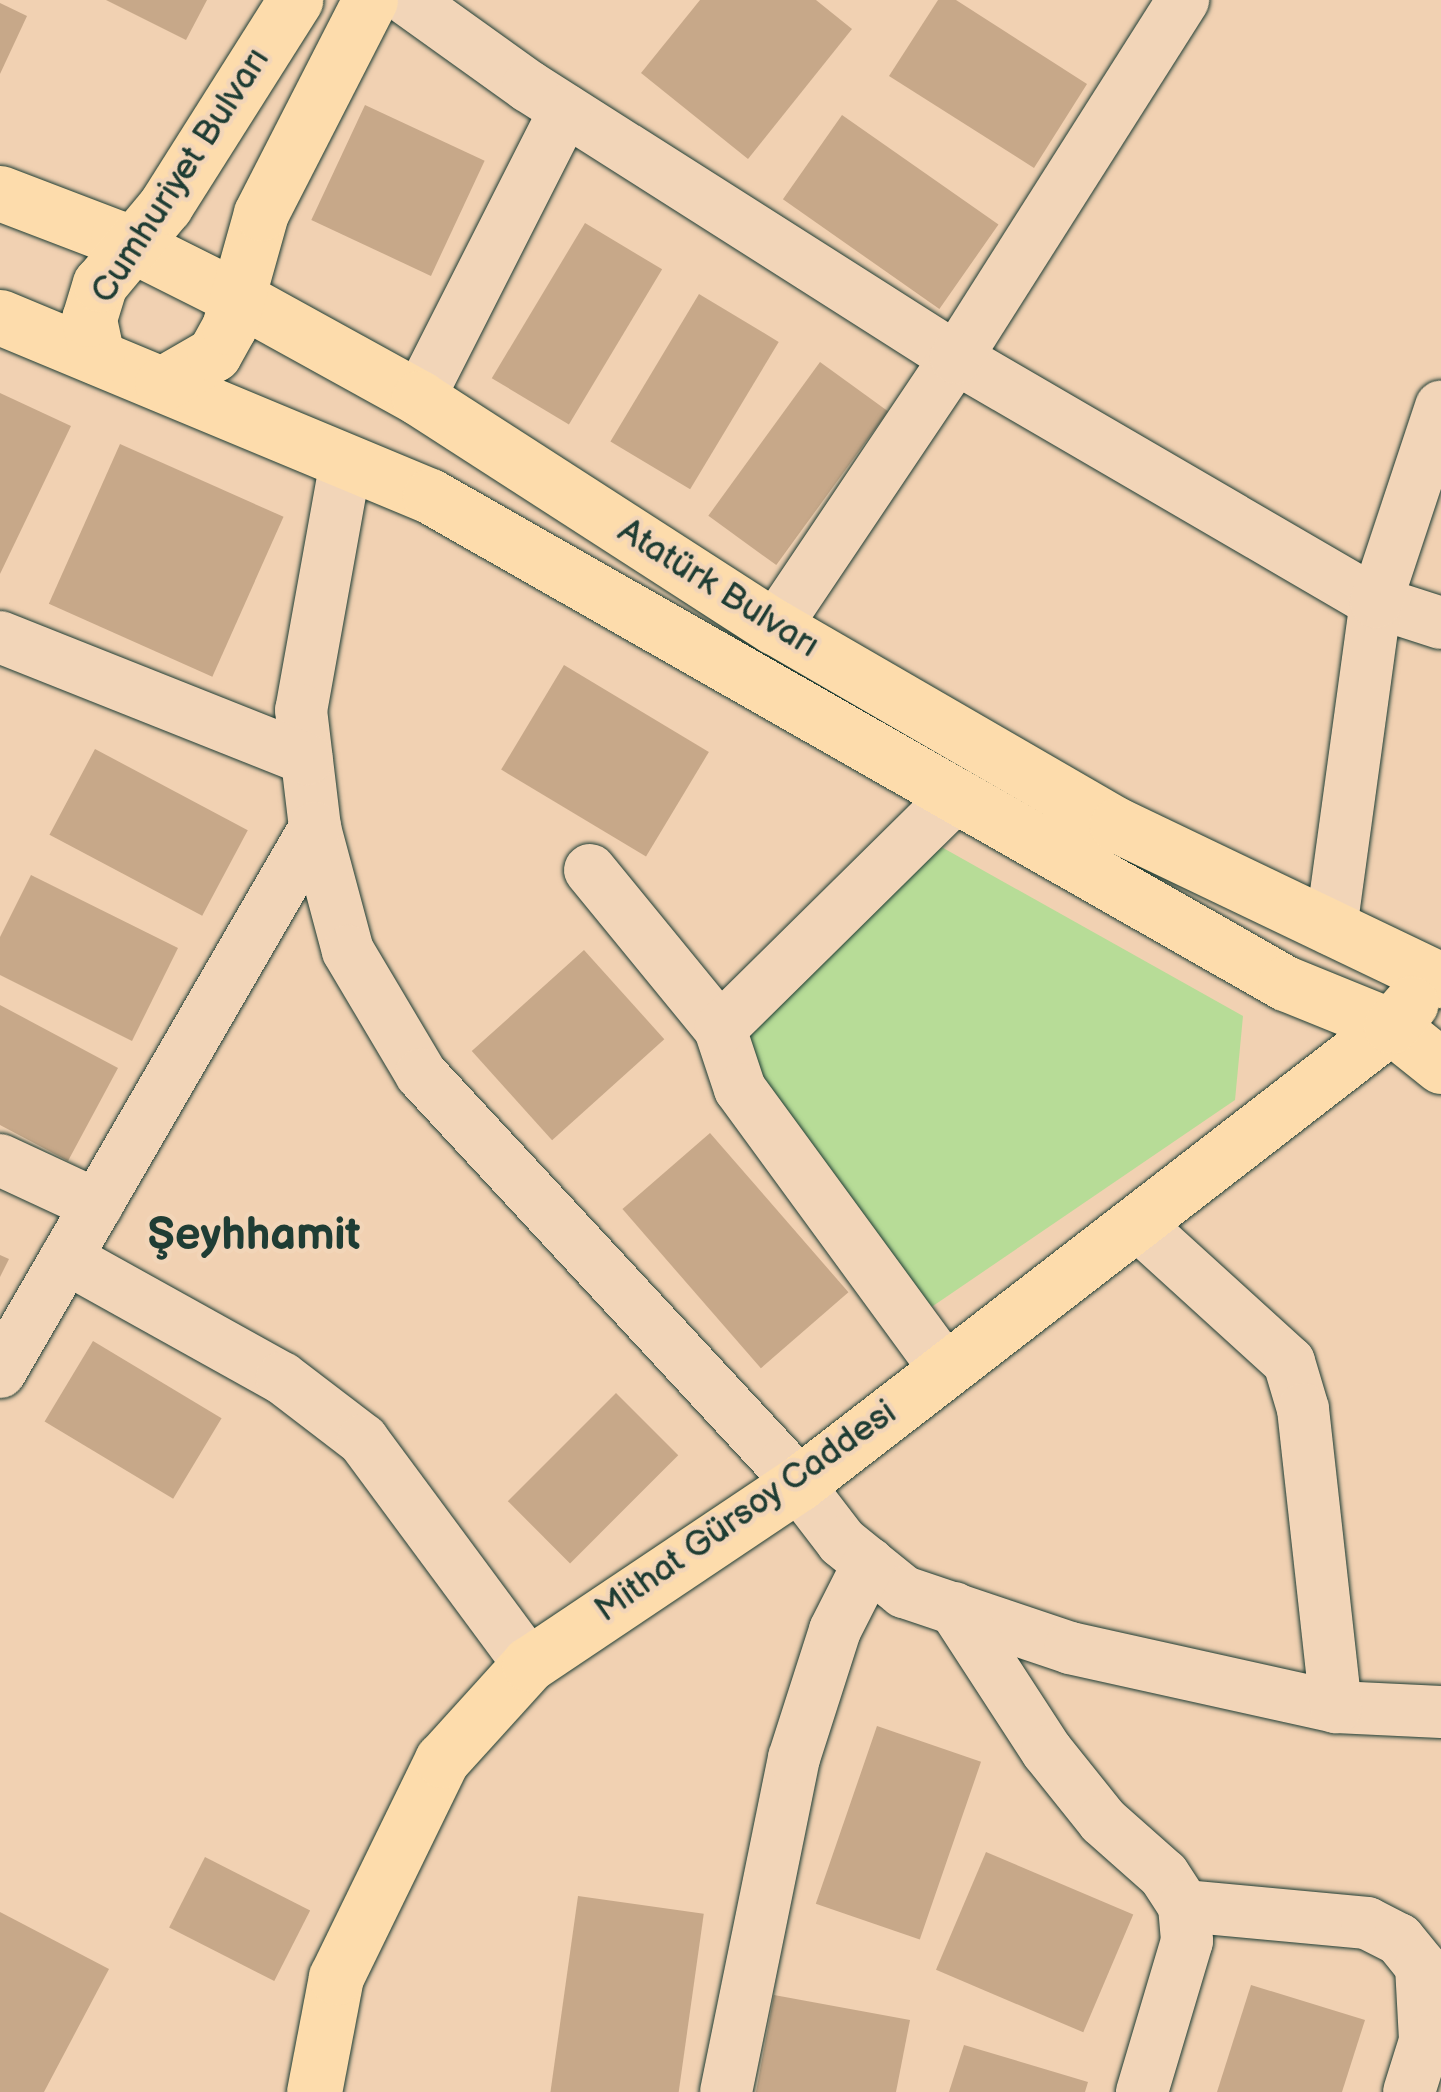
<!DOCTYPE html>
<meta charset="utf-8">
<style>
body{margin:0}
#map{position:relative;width:1441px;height:2092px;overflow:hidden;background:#f1d1b2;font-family:"Balsamiq Sans",sans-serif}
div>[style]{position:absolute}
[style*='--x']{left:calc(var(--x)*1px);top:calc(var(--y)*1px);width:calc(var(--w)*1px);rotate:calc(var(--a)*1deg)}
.green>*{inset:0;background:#b7dc97}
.building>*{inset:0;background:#c7a889;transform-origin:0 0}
.roads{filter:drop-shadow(0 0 2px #1f3d34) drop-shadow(0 0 2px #1f3d34)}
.minor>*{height:52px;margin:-26px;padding:0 26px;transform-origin:26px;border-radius:26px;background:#f2d5b8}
.major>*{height:55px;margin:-27.5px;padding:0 27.5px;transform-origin:27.5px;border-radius:27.5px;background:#fddcac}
span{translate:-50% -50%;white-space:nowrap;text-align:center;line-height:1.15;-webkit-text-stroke:9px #f2d5b8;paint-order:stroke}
.street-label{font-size:35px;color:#1f3d34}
.district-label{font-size:45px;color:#1f3d34;font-weight:700}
</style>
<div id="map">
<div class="green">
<i style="clip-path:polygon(929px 840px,1243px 1016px,1235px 1100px,930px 1308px,717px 1048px)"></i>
</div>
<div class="building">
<i style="clip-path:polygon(106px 0,207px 0,186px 40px)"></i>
<i style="clip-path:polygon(700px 0,816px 0,852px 29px,748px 159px,641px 73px)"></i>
<i style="clip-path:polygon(938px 0,956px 0,1087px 84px,1034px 168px,889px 76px)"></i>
<i style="clip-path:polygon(0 3px,27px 16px,0 74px)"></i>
<i style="left:365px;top:105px;width:132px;height:127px;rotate:25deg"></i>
<i style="left:842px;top:115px;width:191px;height:103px;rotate:35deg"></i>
<i style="left:585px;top:223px;width:90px;height:181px;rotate:31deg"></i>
<i style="left:699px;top:294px;width:93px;height:172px;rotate:31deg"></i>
<i style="left:820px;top:362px;width:84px;height:190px;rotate:36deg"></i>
<i style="clip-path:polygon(0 393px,71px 426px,0 574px)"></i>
<i style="left:120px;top:444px;width:179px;height:175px;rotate:24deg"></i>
<i style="left:564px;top:665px;width:169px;height:122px;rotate:31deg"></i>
<i style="left:95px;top:749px;width:173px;height:97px;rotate:28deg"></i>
<i style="clip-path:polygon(31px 875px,178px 948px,132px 1041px,0 975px,0 937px)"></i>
<i style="left:584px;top:950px;width:120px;height:151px;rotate:48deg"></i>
<i style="clip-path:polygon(0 1005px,118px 1068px,68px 1161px,0 1125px)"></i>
<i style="left:710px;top:1133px;width:211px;height:116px;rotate:49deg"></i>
<i style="clip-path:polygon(0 1255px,9px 1259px,0 1277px)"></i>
<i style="left:93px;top:1341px;width:150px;height:94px;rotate:31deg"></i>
<i style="left:616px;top:1393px;width:88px;height:153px;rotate:45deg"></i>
<i style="left:877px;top:1726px;width:110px;height:188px;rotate:19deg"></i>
<i style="left:986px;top:1852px;width:160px;height:128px;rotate:23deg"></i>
<i style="left:205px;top:1857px;width:118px;height:79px;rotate:27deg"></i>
<i style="left:578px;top:1896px;width:127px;height:198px;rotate:8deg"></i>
<i style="clip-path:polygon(0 1912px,109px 1969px,44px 2092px,0 2092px)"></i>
<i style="clip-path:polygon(1251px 1985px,1365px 2020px,1342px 2092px,1217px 2092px)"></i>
<i style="clip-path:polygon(774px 1995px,910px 2020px,896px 2092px,756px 2092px)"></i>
<i style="clip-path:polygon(964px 2045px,1088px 2082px,1085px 2092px,949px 2092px)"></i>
</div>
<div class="roads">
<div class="minor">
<i style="--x:408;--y:0;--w:148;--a:35.6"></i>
<i style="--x:528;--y:86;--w:507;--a:32.44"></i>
<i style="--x:956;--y:358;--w:486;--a:30.2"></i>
<i style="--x:1376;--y:602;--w:68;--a:17.9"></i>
<i style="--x:419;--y:398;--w:323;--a:-63.1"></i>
<i style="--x:346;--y:461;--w:253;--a:100.2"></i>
<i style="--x:301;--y:710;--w:119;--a:83.2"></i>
<i style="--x:315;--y:828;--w:127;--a:75"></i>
<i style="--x:348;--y:951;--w:143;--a:59.3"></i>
<i style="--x:421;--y:1074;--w:533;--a:47.21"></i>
<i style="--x:783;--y:1465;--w:97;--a:52.5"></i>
<i style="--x:842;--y:1542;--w:80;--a:38.9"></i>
<i style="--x:904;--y:1592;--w:175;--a:18.6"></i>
<i style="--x:1070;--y:1648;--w:272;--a:12.5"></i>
<i style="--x:1336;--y:1707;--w:105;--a:2.7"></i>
<i style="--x:775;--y:627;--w:324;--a:-56.1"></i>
<i style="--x:956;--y:358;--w:424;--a:-57.6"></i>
<i style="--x:0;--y:637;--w:330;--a:21.7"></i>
<i style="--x:590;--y:870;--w:205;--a:50.7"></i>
<i style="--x:720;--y:1029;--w:63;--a:71.6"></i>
<i style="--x:740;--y:1089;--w:348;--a:53.8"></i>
<i style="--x:1331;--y:929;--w:330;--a:-82.2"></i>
<i style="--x:1376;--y:602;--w:206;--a:-71.6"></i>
<i style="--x:720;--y:1029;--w:332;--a:-44.6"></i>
<i style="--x:0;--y:1160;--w:107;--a:24.9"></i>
<i style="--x:1136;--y:1223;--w:207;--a:42.3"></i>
<i style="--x:1289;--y:1362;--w:49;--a:73.4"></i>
<i style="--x:1303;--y:1409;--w:300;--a:83.7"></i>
<i style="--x:66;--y:1258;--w:247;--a:29.1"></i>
<i style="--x:282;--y:1378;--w:102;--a:37.4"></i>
<i style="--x:363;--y:1440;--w:279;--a:53.5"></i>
<i style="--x:0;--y:1372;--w:629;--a:-59.93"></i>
<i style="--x:954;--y:1608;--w:171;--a:57"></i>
<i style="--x:1047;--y:1751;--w:90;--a:51.3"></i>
<i style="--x:1103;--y:1821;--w:81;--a:41.5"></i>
<i style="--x:1164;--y:1875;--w:37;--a:57"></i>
<i style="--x:1184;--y:1906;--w:35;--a:85"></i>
<i style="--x:1187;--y:1941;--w:158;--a:106.6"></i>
<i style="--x:1184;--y:1906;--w:184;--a:5.3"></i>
<i style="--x:1367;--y:1923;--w:36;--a:27"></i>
<i style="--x:1399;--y:1939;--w:35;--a:51"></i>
<i style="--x:1421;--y:1966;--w:75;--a:86.9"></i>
<i style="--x:1425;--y:2041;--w:53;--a:107.4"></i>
<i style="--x:726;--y:2092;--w:341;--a:-78.5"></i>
<i style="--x:794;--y:1758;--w:134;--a:-72.2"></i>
<i style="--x:835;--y:1630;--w:75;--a:-63.1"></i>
</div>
<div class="major">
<i style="--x:0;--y:193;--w:126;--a:20.9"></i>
<i style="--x:118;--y:238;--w:136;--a:26.6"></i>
<i style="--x:240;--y:299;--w:205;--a:28.9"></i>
<i style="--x:419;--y:398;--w:423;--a:32.8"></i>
<i style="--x:775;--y:627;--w:395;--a:30.1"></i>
<i style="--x:1117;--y:825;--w:359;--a:25.6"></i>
<i style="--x:0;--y:317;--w:466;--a:22.6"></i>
<i style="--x:430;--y:496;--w:984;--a:29.67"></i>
<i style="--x:1285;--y:983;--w:114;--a:22.1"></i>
<i style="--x:1391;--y:1026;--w:64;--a:38.7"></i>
<i style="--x:97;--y:357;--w:39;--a:-102"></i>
<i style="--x:89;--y:319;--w:37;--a:-73"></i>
<i style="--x:100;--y:284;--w:102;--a:-50.2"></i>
<i style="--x:165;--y:206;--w:244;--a:-57.7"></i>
<i style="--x:162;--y:384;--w:60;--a:-30"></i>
<i style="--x:214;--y:354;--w:31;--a:-61"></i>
<i style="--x:229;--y:327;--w:118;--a:-74.3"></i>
<i style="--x:261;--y:213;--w:239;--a:-62.9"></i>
<i style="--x:314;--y:2092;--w:117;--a:-79.2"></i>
<i style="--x:336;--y:1977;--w:242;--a:-64"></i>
<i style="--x:442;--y:1760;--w:130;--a:-47.8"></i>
<i style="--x:529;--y:1664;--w:324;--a:-33.8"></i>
<i style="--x:798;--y:1484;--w:749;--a:-37.68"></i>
<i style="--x:1391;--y:1026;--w:30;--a:-49"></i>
</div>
</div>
<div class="street-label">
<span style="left:181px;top:176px;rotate:-57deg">Cumhuriyet Bulvarı</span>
<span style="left:718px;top:589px;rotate:32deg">Atatürk Bulvarı</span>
<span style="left:746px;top:1512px;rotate:-35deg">Mithat Gürsoy Caddesi</span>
</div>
<div class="district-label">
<span style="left:254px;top:1236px">Şeyhhamit</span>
</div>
</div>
